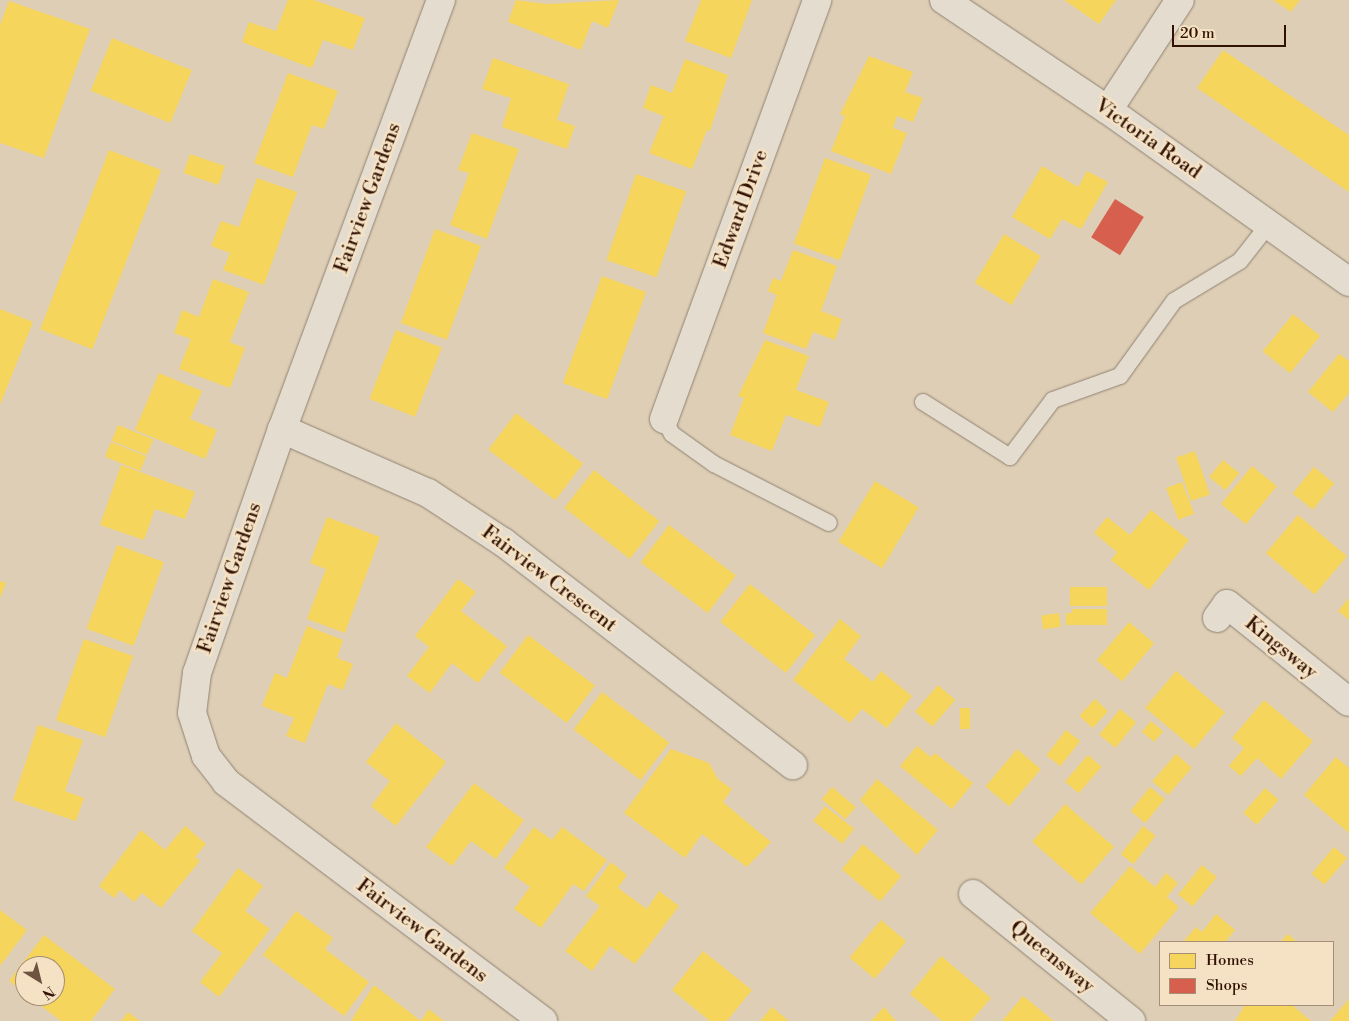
<!DOCTYPE html>
<style>
body{margin:0}
#map{position:relative;width:1349px;height:1021px;overflow:hidden;background:#deceb5;font-family:"Libre Bodoni",serif}
div>[style]{position:absolute}
[style*='--x']{left:calc(var(--x)*1px);top:calc(var(--y)*1px);width:calc(var(--w)*1px);rotate:calc(var(--a)*1deg)}
.homes>*{inset:0;background:#f6d55c;transform-origin:0 0}
.shops>*{inset:0;background:#d6604d;transform-origin:0 0}
.roads{filter:drop-shadow(0 0 1px #8f8272) drop-shadow(0 0 1px #8f8272)}
.service>*{height:16px;margin:-8px;padding:0 8px;transform-origin:8px;border-radius:8px;background:#e4dccf}
.minor>*{height:28px;margin:-14px;padding:0 14px;transform-origin:14px;border-radius:14px;background:#e4dccf}
.tertiary>*{height:28px;margin:-14px;padding:0 14px;transform-origin:14px;border-radius:14px;background:#e4dccf}
span{translate:-50% -50%;white-space:nowrap;text-align:center;line-height:1.15;-webkit-text-stroke:5px #f5e2c4;paint-order:stroke}
.street-label{font-size:20px;color:#311102}
.legend{position:absolute;left:1159px;top:941px;width:175px;height:65px;box-sizing:border-box;background:#f5e2c4;border:1px solid #a78e76;margin:0;padding:6px 9px;list-style:none;font-size:15px;color:#311102}
.legend li{display:flex;align-items:center;gap:10px;height:25px}
.legend b{width:25px;border:1px solid #a78e76}
.north{position:absolute;left:15px;top:956px;width:50px;height:50px;box-sizing:border-box;background:#f5e2c4;border:1px solid #a78e76;border-radius:50%;rotate:144deg;font-size:14px;font-weight:700;line-height:20px;text-align:center;color:#311102}
.north::after{content:'';display:block;margin:auto;width:18px;height:22px;background:#6e5341;clip-path:polygon(50% 0,100% 100%,50% 72%,0 100%)}
.scale{position:absolute;left:1172px;top:25px;width:114px;height:22px;box-sizing:border-box;border:2px solid #311102;border-top:0;padding-left:6px;font-size:15px;line-height:18px;white-space:nowrap;color:#311102;-webkit-text-stroke:4px #f5e2c4;paint-order:stroke}
</style>
<div id="map">
<div class="homes">
<i style="clip-path:polygon(288px 0,314px 0,365px 18px,353px 50px,323px 40px,312px 68px,242px 42px,249px 22px,276px 31px)"></i>
<i style="clip-path:polygon(516px 0,547px 4px,619px 0,608px 28px,592px 21px,581px 50px,508px 22px)"></i>
<i style="clip-path:polygon(701px 0,752px 0,731px 58px,685px 41px)"></i>
<i style="clip-path:polygon(1064px 0,1116px 0,1099px 24px)"></i>
<i style="clip-path:polygon(1273px 0,1300px 0,1291px 12px)"></i>
<i style="clip-path:polygon(9px 1px,90px 29px,44px 158px,0 143px,0 25px)"></i>
<i style="left:112px;top:38px;width:86px;height:57px;rotate:22deg"></i>
<i style="clip-path:polygon(1223px 50px,1349px 135px,1349px 192px,1197px 88px)"></i>
<i style="clip-path:polygon(869px 56px,913px 72px,905px 92px,923px 98px,913px 122px,897px 116px,893px 128px,907px 133px,891px 174px,831px 151px,845px 116px,840px 114px)"></i>
<i style="clip-path:polygon(493px 58px,569px 84px,557px 120px,575px 126px,567px 149px,502px 127px,511px 98px,482px 89px)"></i>
<i style="clip-path:polygon(685px 59px,728px 75px,710px 131px,707px 130px,692px 169px,649px 153px,664px 116px,643px 108px,651px 85px,672px 93px)"></i>
<i style="clip-path:polygon(288px 73px,338px 91px,324px 129px,312px 125px,293px 177px,254px 163px)"></i>
<i style="clip-path:polygon(472px 133px,519px 149px,487px 239px,450px 225px,469px 173px,458px 170px)"></i>
<i style="left:109px;top:150px;width:56px;height:192px;rotate:21deg"></i>
<i style="left:190px;top:154px;width:37px;height:20px;rotate:19deg"></i>
<i style="left:825px;top:158px;width:49px;height:91px;rotate:20deg"></i>
<i style="clip-path:polygon(1042px 166px,1078px 187px,1087px 171px,1108px 182px,1081px 229px,1062px 219px,1050px 239px,1012px 217px)"></i>
<i style="left:636px;top:174px;width:53px;height:91px;rotate:19deg"></i>
<i style="clip-path:polygon(257px 178px,297px 192px,264px 285px,223px 270px,230px 253px,211px 246px,221px 221px,239px 227px)"></i>
<i style="left:435px;top:229px;width:49px;height:100px;rotate:20deg"></i>
<i style="left:1004px;top:234px;width:43px;height:57px;rotate:31deg"></i>
<i style="clip-path:polygon(793px 250px,837px 266px,821px 311px,842px 319px,835px 340px,813px 332px,806px 349px,763px 333px,777px 295px,768px 291px,773px 278px,781px 281px)"></i>
<i style="left:602px;top:276px;width:47px;height:114px;rotate:20deg"></i>
<i style="clip-path:polygon(213px 279px,249px 292px,230px 342px,245px 348px,230px 388px,179px 369px,191px 339px,174px 333px,182px 310px,199px 317px)"></i>
<i style="clip-path:polygon(0 309px,33px 322px,0 405px)"></i>
<i style="left:1293px;top:314px;width:35px;height:48px;rotate:39deg"></i>
<i style="left:396px;top:330px;width:49px;height:74px;rotate:21deg"></i>
<i style="clip-path:polygon(765px 340px,809px 356px,796px 390px,829px 402px,820px 427px,786px 415px,772px 451px,730px 435px,744px 398px,738px 396px)"></i>
<i style="clip-path:polygon(1339px 354px,1349px 361px,1349px 393px,1333px 412px,1308px 392px)"></i>
<i style="clip-path:polygon(159px 373px,202px 391px,190px 419px,217px 430px,205px 459px,135px 430px)"></i>
<i style="left:516px;top:413px;width:84px;height:46px;rotate:37deg"></i>
<i style="left:118px;top:425px;width:38px;height:17px;rotate:22deg"></i>
<i style="left:111px;top:442px;width:38px;height:16px;rotate:22deg"></i>
<i style="left:1195px;top:451px;width:46px;height:20px;rotate:71deg"></i>
<i style="left:1223px;top:460px;width:21px;height:22px;rotate:39deg"></i>
<i style="clip-path:polygon(121px 465px,195px 492px,185px 519px,155px 509px,144px 540px,100px 525px)"></i>
<i style="left:1252px;top:466px;width:32px;height:49px;rotate:39deg"></i>
<i style="left:1314px;top:467px;width:26px;height:34px;rotate:39deg"></i>
<i style="left:594px;top:470px;width:83px;height:48px;rotate:38deg"></i>
<i style="left:875px;top:481px;width:51px;height:71px;rotate:31deg"></i>
<i style="left:1182px;top:482px;width:34px;height:17px;rotate:69deg"></i>
<i style="clip-path:polygon(1151px 510px,1189px 540px,1149px 590px,1111px 560px,1117px 552px,1094px 533px,1107px 517px,1130px 535px)"></i>
<i style="left:1298px;top:515px;width:64px;height:50px;rotate:40deg"></i>
<i style="clip-path:polygon(327px 517px,380px 537px,345px 633px,307px 619px,326px 569px,310px 563px)"></i>
<i style="left:669px;top:525px;width:84px;height:47px;rotate:37deg"></i>
<i style="left:117px;top:545px;width:50px;height:89px;rotate:20deg"></i>
<i style="clip-path:polygon(458px 579px,476px 592px,461px 611px,507px 646px,478px 683px,452px 663px,430px 693px,407px 676px,429px 647px,415px 636px)"></i>
<i style="clip-path:polygon(0 581px,6px 583px,0 598px)"></i>
<i style="left:750px;top:584px;width:83px;height:48px;rotate:38deg"></i>
<i style="left:1070px;top:587px;width:37px;height:19px"></i>
<i style="clip-path:polygon(1349px 598px,1349px 620px,1338px 611px)"></i>
<i style="clip-path:polygon(1072px 609px,1107px 609px,1107px 625px,1066px 625px,1066px 613px,1072px 613px)"></i>
<i style="left:1059px;top:613px;width:14px;height:18px;rotate:82deg"></i>
<i style="clip-path:polygon(840px 619px,861px 636px,844px 659px,873px 682px,881px 671px,912px 696px,887px 728px,862px 709px,850px 723px,793px 680px)"></i>
<i style="left:1129px;top:622px;width:33px;height:50px;rotate:40deg"></i>
<i style="clip-path:polygon(307px 626px,343px 640px,337px 658px,353px 664px,343px 690px,328px 684px,305px 743px,286px 736px,294px 718px,262px 706px,275px 673px,287px 678px)"></i>
<i style="left:528px;top:635px;width:84px;height:47px;rotate:37deg"></i>
<i style="left:84px;top:639px;width:52px;height:86px;rotate:19deg"></i>
<i style="left:1176px;top:671px;width:64px;height:48px;rotate:40deg"></i>
<i style="left:938px;top:685px;width:23px;height:35px;rotate:41deg"></i>
<i style="left:602px;top:692px;width:84px;height:47px;rotate:37deg"></i>
<i style="left:1095px;top:699px;width:18px;height:23px;rotate:43deg"></i>
<i style="clip-path:polygon(1264px 700px,1313px 741px,1281px 779px,1257px 758px,1241px 776px,1229px 766px,1244px 748px,1232px 738px)"></i>
<i style="left:960px;top:708px;width:10px;height:21px"></i>
<i style="left:1120px;top:709px;width:21px;height:33px;rotate:39deg"></i>
<i style="left:1151px;top:721px;width:16px;height:14px;rotate:40deg"></i>
<i style="clip-path:polygon(396px 723px,446px 762px,396px 826px,371px 806px,390px 781px,366px 762px)"></i>
<i style="clip-path:polygon(38px 725px,83px 740px,65px 791px,84px 798px,76px 821px,13px 800px)"></i>
<i style="left:1066px;top:730px;width:18px;height:32px;rotate:38deg"></i>
<i style="clip-path:polygon(917px 746px,931px 757px,935px 753px,973px 783px,952px 809px,900px 766px)"></i>
<i style="clip-path:polygon(671px 749px,709px 763px,718px 779px,732px 789px,723px 802px,771px 842px,747px 867px,702px 834px,685px 858px,624px 813px)"></i>
<i style="left:1017px;top:749px;width:31px;height:49px;rotate:40deg"></i>
<i style="left:1176px;top:754px;width:21px;height:36px;rotate:41deg"></i>
<i style="left:1088px;top:755px;width:18px;height:35px;rotate:41deg"></i>
<i style="clip-path:polygon(1336px 757px,1349px 768px,1349px 833px,1304px 795px)"></i>
<i style="clip-path:polygon(877px 779px,938px 830px,917px 855px,860px 800px)"></i>
<i style="clip-path:polygon(474px 783px,524px 820px,496px 859px,471px 841px,452px 866px,426px 847px)"></i>
<i style="left:832px;top:787px;width:31px;height:16px;rotate:40deg"></i>
<i style="left:1150px;top:787px;width:19px;height:31px;rotate:39deg"></i>
<i style="left:1265px;top:788px;width:18px;height:33px;rotate:41deg"></i>
<i style="left:1065px;top:804px;width:65px;height:50px;rotate:41deg"></i>
<i style="left:825px;top:806px;width:37px;height:19px;rotate:38deg"></i>
<i style="clip-path:polygon(185px 826px,206px 844px,195px 857px,200px 861px,161px 908px,142px 893px,134px 902px,120px 890px,114px 898px,99px 886px,141px 830px,165px 850px)"></i>
<i style="left:1143px;top:826px;width:16px;height:36px;rotate:38deg"></i>
<i style="clip-path:polygon(534px 827px,552px 840px,562px 827px,607px 860px,584px 891px,573px 884px,541px 928px,514px 909px,530px 887px,504px 868px)"></i>
<i style="left:863px;top:844px;width:50px;height:33px;rotate:40deg"></i>
<i style="left:1334px;top:847px;width:17px;height:35px;rotate:40deg"></i>
<i style="clip-path:polygon(611px 862px,627px 875px,618px 888px,647px 909px,659px 891px,679px 906px,635px 964px,610px 946px,592px 971px,565px 951px,600px 906px,586px 896px)"></i>
<i style="left:1202px;top:865px;width:19px;height:38px;rotate:39deg"></i>
<i style="clip-path:polygon(1130px 866px,1155px 887px,1166px 873px,1178px 883px,1167px 897px,1179px 907px,1140px 954px,1090px 913px)"></i>
<i style="clip-path:polygon(238px 868px,263px 886px,245px 911px,270px 929px,219px 997px,200px 982px,222px 953px,192px 931px)"></i>
<i style="clip-path:polygon(0 910px,27px 930px,0 966px)"></i>
<i style="clip-path:polygon(296px 911px,333px 938px,325px 949px,369px 982px,344px 1016px,263px 955px)"></i>
<i style="clip-path:polygon(1216px 914px,1235px 930px,1225px 942px,1183px 942px,1196px 927px,1202px 932px)"></i>
<i style="left:881px;top:920px;width:33px;height:49px;rotate:40deg"></i>
<i style="clip-path:polygon(1288px 934px,1297px 942px,1280px 942px)"></i>
<i style="clip-path:polygon(44px 935px,115px 989px,91px 1021px,61px 1021px,28px 996px,55px 996px,55px 966px,25px 966px,25px 993px,9px 981px)"></i>
<i style="clip-path:polygon(703px 951px,752px 990px,727px 1021px,710px 1021px,672px 990px)"></i>
<i style="clip-path:polygon(941px 956px,991px 998px,971px 1021px,942px 1021px,910px 994px)"></i>
<i style="clip-path:polygon(374px 985px,421px 1021px,429px 1009px,444px 1021px,351px 1021px)"></i>
<i style="clip-path:polygon(1023px 996px,1048px 1016px,1053px 1021px,1002px 1021px)"></i>
<i style="clip-path:polygon(1349px 999px,1349px 1021px,1330px 1021px)"></i>
<i style="clip-path:polygon(1245px 1005px,1292px 1005px,1311px 1021px,1235px 1021px)"></i>
<i style="clip-path:polygon(772px 1007px,789px 1021px,760px 1021px)"></i>
<i style="clip-path:polygon(884px 1007px,896px 1021px,871px 1021px)"></i>
<i style="clip-path:polygon(128px 1012px,140px 1021px,121px 1021px)"></i>
</div>
<div class="shops">
<i style="left:1115px;top:199px;width:34px;height:45px;rotate:32deg"></i>
</div>
<div class="roads">
<div class="service">
<i style="--x:923;--y:402;--w:103;--a:32.3"></i>
<i style="--x:1010;--y:457;--w:71;--a:-53"></i>
<i style="--x:1053;--y:400;--w:71;--a:-19.7"></i>
<i style="--x:1120;--y:376;--w:92;--a:-54.2"></i>
<i style="--x:1174;--y:301;--w:77;--a:-31.2"></i>
<i style="--x:1240;--y:261;--w:47;--a:-51.9"></i>
<i style="--x:664;--y:419;--w:17;--a:62"></i>
<i style="--x:672;--y:434;--w:52;--a:35.5"></i>
<i style="--x:714;--y:464;--w:129;--a:27.2"></i>
</div>
<div class="minor">
<i style="--x:441;--y:0;--w:458;--a:110.3"></i>
<i style="--x:282;--y:429;--w:258;--a:109.2"></i>
<i style="--x:197;--y:673;--w:40;--a:97.1"></i>
<i style="--x:192;--y:713;--w:45;--a:72"></i>
<i style="--x:206;--y:756;--w:33;--a:52"></i>
<i style="--x:226;--y:782;--w:397;--a:37"></i>
<i style="--x:1108;--y:110;--w:131;--a:-56.8"></i>
<i style="--x:664;--y:419;--w:446;--a:-69.9"></i>
<i style="--x:282;--y:429;--w:159;--a:23.7"></i>
<i style="--x:428;--y:493;--w:90;--a:33.2"></i>
<i style="--x:503;--y:542;--w:366;--a:37.6"></i>
<i style="--x:1217;--y:618;--w:17;--a:-54"></i>
<i style="--x:1227;--y:604;--w:156;--a:38.8"></i>
<i style="--x:973;--y:894;--w:203;--a:38.8"></i>
</div>
<div class="tertiary">
<i style="--x:944;--y:0;--w:197;--a:33.9"></i>
<i style="--x:1108;--y:110;--w:296;--a:35.5"></i>
</div>
</div>
<div class="street-label">
<span style="left:1148px;top:139px;rotate:35deg">Victoria Road</span>
<span style="left:368px;top:198px;rotate:-70deg">Fairview Gardens</span>
<span style="left:741px;top:209px;rotate:-70deg">Edward Drive</span>
<span style="left:230px;top:578px;rotate:-71deg">Fairview Gardens</span>
<span style="left:549px;top:579px;rotate:37deg">Fairview Crescent</span>
<span style="left:1281px;top:648px;rotate:39deg">Kingsway</span>
<span style="left:422px;top:931px;rotate:37deg">Fairview Gardens</span>
<span style="left:1052px;top:957px;rotate:39deg">Queensway</span>
</div>
<ul class="legend">
<li><b style="height:14px;background:#f6d55c"></b>Homes</li>
<li><b style="height:14px;background:#d6604d"></b>Shops</li>
</ul>
<div class="north">N</div>
<div class="scale">20 m</div>
</div>
